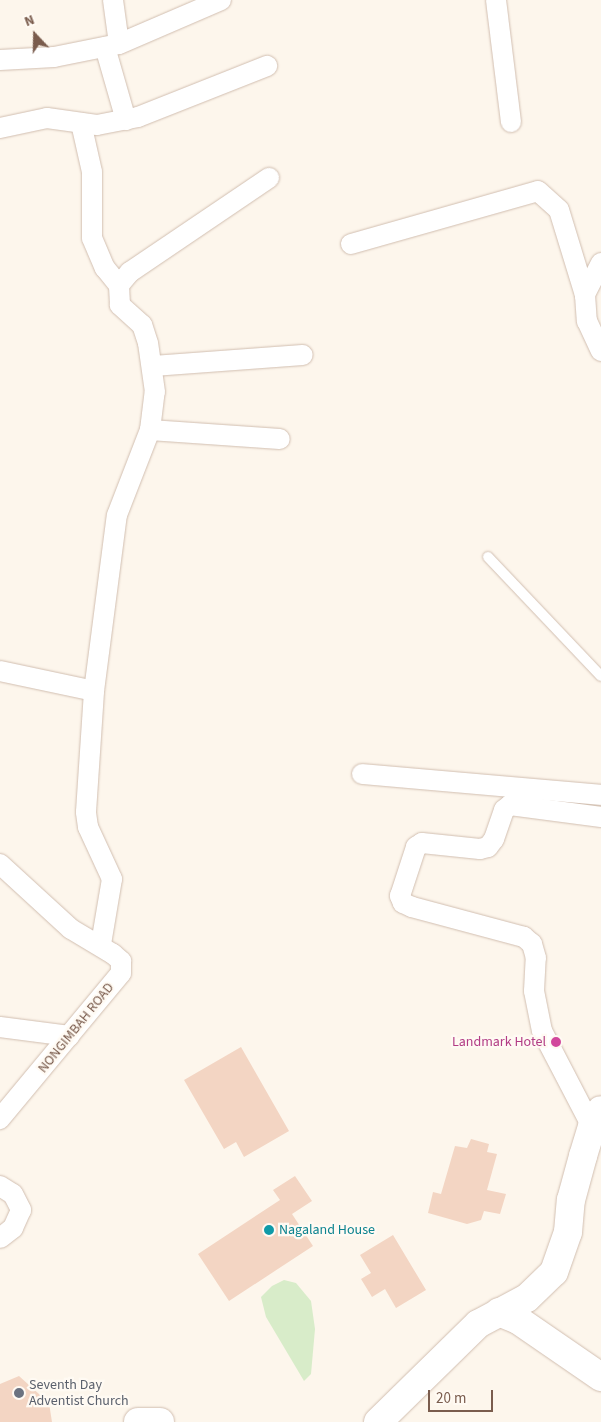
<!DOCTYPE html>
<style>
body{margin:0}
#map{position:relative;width:601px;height:1422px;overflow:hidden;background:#fdf6ec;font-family:"Source Sans 3",sans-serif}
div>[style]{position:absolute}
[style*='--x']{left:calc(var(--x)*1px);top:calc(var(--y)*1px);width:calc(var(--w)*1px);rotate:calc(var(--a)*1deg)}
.green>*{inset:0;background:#d8ecc9}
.building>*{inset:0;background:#f3d5c3}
.roads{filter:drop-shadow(0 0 1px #d1beb0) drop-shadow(0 0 1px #d1beb0)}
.lane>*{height:10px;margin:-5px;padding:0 5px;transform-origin:5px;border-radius:5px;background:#fff}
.street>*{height:20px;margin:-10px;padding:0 10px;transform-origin:10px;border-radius:10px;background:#fff}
.secondary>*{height:28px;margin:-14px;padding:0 14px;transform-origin:14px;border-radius:14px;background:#fff}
.dots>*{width:14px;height:14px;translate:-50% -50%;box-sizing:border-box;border:2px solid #fffaf3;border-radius:50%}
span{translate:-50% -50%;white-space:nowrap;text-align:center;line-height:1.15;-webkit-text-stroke:4.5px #fffaf3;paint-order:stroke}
.street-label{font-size:14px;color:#7a5c4d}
.hotel-label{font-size:14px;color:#b23c85}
.right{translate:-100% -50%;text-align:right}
.culture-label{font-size:14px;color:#0d838f}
.left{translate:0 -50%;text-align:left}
.worship-label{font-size:14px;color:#5b616d}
.north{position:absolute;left:10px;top:10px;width:50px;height:50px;-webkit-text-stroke:4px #fffaf3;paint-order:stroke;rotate:339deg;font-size:14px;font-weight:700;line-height:20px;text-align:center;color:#7a5c4d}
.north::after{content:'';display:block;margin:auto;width:18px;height:22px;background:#7a5c4d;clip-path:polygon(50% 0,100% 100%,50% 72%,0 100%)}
.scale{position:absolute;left:428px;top:1390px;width:65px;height:22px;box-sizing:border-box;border:2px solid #7a5c4d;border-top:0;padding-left:6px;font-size:15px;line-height:18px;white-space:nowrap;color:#7a5c4d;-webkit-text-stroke:4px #fffaf3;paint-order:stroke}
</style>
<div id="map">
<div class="green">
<i style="clip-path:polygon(284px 1280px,296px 1283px,311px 1301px,315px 1329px,311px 1374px,304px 1381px,266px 1317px,261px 1297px,272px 1286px)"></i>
</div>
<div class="building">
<i style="clip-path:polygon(241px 1047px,289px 1131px,244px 1157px,236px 1142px,224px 1149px,184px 1080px)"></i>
<i style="clip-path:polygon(471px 1139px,489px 1144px,487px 1152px,497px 1154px,487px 1190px,506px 1194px,500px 1214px,484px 1211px,481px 1220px,467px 1224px,428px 1213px,433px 1192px,441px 1194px,455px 1146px,467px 1148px)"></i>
<i style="clip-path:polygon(295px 1176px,312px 1201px,292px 1214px,313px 1246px,229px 1301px,198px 1254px,280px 1200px,273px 1190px)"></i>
<i style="clip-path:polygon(393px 1235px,426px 1290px,396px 1308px,385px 1289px,372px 1297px,361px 1279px,371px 1273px,360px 1255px)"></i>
<i style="clip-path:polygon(19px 1376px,49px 1403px,52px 1422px,0 1422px,0 1384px)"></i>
</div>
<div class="roads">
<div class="lane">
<i style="--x:488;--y:557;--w:164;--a:46.5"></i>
</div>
<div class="street">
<i style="--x:113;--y:0;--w:44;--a:82.2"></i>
<i style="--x:496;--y:0;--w:123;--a:83"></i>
<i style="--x:105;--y:47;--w:76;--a:74"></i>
<i style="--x:0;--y:60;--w:54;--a:-3.2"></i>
<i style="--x:54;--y:57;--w:66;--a:-11.3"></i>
<i style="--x:119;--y:44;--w:111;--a:-23.3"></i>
<i style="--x:81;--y:123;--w:50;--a:77.3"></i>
<i style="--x:92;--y:172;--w:66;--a:90"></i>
<i style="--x:92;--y:238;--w:33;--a:67"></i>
<i style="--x:105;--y:268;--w:22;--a:51"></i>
<i style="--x:0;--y:128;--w:48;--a:-12"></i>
<i style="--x:47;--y:118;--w:50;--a:8"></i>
<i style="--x:97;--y:125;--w:42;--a:-11"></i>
<i style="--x:138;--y:117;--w:139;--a:-21.6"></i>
<i style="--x:351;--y:244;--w:194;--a:-15.8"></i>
<i style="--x:538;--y:191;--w:28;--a:42"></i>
<i style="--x:559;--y:210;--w:89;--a:73"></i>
<i style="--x:601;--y:263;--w:36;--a:117"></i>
<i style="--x:585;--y:295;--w:26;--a:86"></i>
<i style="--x:587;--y:321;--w:33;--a:65"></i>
<i style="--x:153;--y:366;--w:150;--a:-4.2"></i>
<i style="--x:150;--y:430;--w:130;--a:4"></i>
<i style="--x:0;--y:671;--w:96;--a:12"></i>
<i style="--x:362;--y:774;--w:240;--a:5"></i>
<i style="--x:0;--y:864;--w:96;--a:42.5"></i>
<i style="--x:71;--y:929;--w:49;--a:30.8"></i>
<i style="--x:113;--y:954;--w:11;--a:41"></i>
<i style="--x:121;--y:961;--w:12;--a:90"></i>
<i style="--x:121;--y:973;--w:190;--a:129.7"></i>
<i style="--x:101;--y:944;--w:66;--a:-80.4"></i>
<i style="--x:112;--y:879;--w:57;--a:-114.8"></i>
<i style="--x:88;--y:827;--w:15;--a:-98"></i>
<i style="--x:86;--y:812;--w:121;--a:-86.2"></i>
<i style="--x:94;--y:691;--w:177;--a:-82.6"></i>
<i style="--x:117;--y:515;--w:91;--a:-68.8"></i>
<i style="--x:150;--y:430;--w:38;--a:-83"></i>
<i style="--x:155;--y:392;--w:49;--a:-98.1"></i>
<i style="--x:148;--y:343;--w:19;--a:-108"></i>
<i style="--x:142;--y:325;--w:30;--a:-138"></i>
<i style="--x:120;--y:305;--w:20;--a:-93"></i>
<i style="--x:119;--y:285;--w:17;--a:-50"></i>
<i style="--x:130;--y:272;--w:168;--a:-34.1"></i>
<i style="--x:0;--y:1027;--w:70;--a:7.4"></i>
<i style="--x:592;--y:1127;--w:108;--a:-117.5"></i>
<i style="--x:542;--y:1031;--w:41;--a:-101.3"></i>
<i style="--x:534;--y:991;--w:33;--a:-87"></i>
<i style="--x:536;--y:958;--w:15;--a:-106"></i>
<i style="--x:532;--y:944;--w:11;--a:-139"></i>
<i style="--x:524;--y:937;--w:116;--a:-165"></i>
<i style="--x:412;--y:907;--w:10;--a:-156"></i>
<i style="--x:403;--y:903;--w:8;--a:-113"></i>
<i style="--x:400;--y:896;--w:52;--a:-71.9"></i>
<i style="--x:416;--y:847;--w:7;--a:-34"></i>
<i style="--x:422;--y:843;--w:58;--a:5.9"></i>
<i style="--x:480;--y:849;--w:8;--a:-14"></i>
<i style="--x:488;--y:847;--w:10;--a:-53"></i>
<i style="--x:494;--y:839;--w:31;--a:-71"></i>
<i style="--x:504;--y:810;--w:8;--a:-40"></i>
<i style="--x:510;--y:805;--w:92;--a:7.5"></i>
<i style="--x:0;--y:1186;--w:15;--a:32"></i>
<i style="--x:13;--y:1194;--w:18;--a:63"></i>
<i style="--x:21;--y:1210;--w:20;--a:114"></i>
<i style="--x:13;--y:1228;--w:16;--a:142"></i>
</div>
<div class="secondary">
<i style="--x:499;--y:1312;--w:21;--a:23"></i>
<i style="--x:518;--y:1320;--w:101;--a:34.5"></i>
<i style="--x:138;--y:1422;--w:22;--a:0"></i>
<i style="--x:378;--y:1422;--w:140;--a:-44.4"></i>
<i style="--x:478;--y:1324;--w:55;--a:-28"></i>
<i style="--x:527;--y:1298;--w:37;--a:-44"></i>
<i style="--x:554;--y:1272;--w:42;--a:-70.7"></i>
<i style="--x:568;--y:1232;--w:32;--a:-85"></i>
<i style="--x:571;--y:1200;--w:46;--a:-74.7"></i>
<i style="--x:583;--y:1156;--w:30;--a:-73"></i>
<i style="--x:592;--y:1127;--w:19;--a:-62"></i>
</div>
</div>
<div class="dots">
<i style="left:556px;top:1042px;background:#d1479c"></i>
<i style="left:269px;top:1230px;background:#0f9aa8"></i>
<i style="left:19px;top:1393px;background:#6b7280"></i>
</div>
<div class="street-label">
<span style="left:76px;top:1028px;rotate:-51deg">NONGIMBAH ROAD</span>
</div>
<div class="hotel-label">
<span class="right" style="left:546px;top:1042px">Landmark Hotel</span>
</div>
<div class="culture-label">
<span class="left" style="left:279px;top:1230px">Nagaland House</span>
</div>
<div class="worship-label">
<span class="left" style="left:29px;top:1393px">Seventh Day<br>Adventist Church</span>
</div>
<div class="north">N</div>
<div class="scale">20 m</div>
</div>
